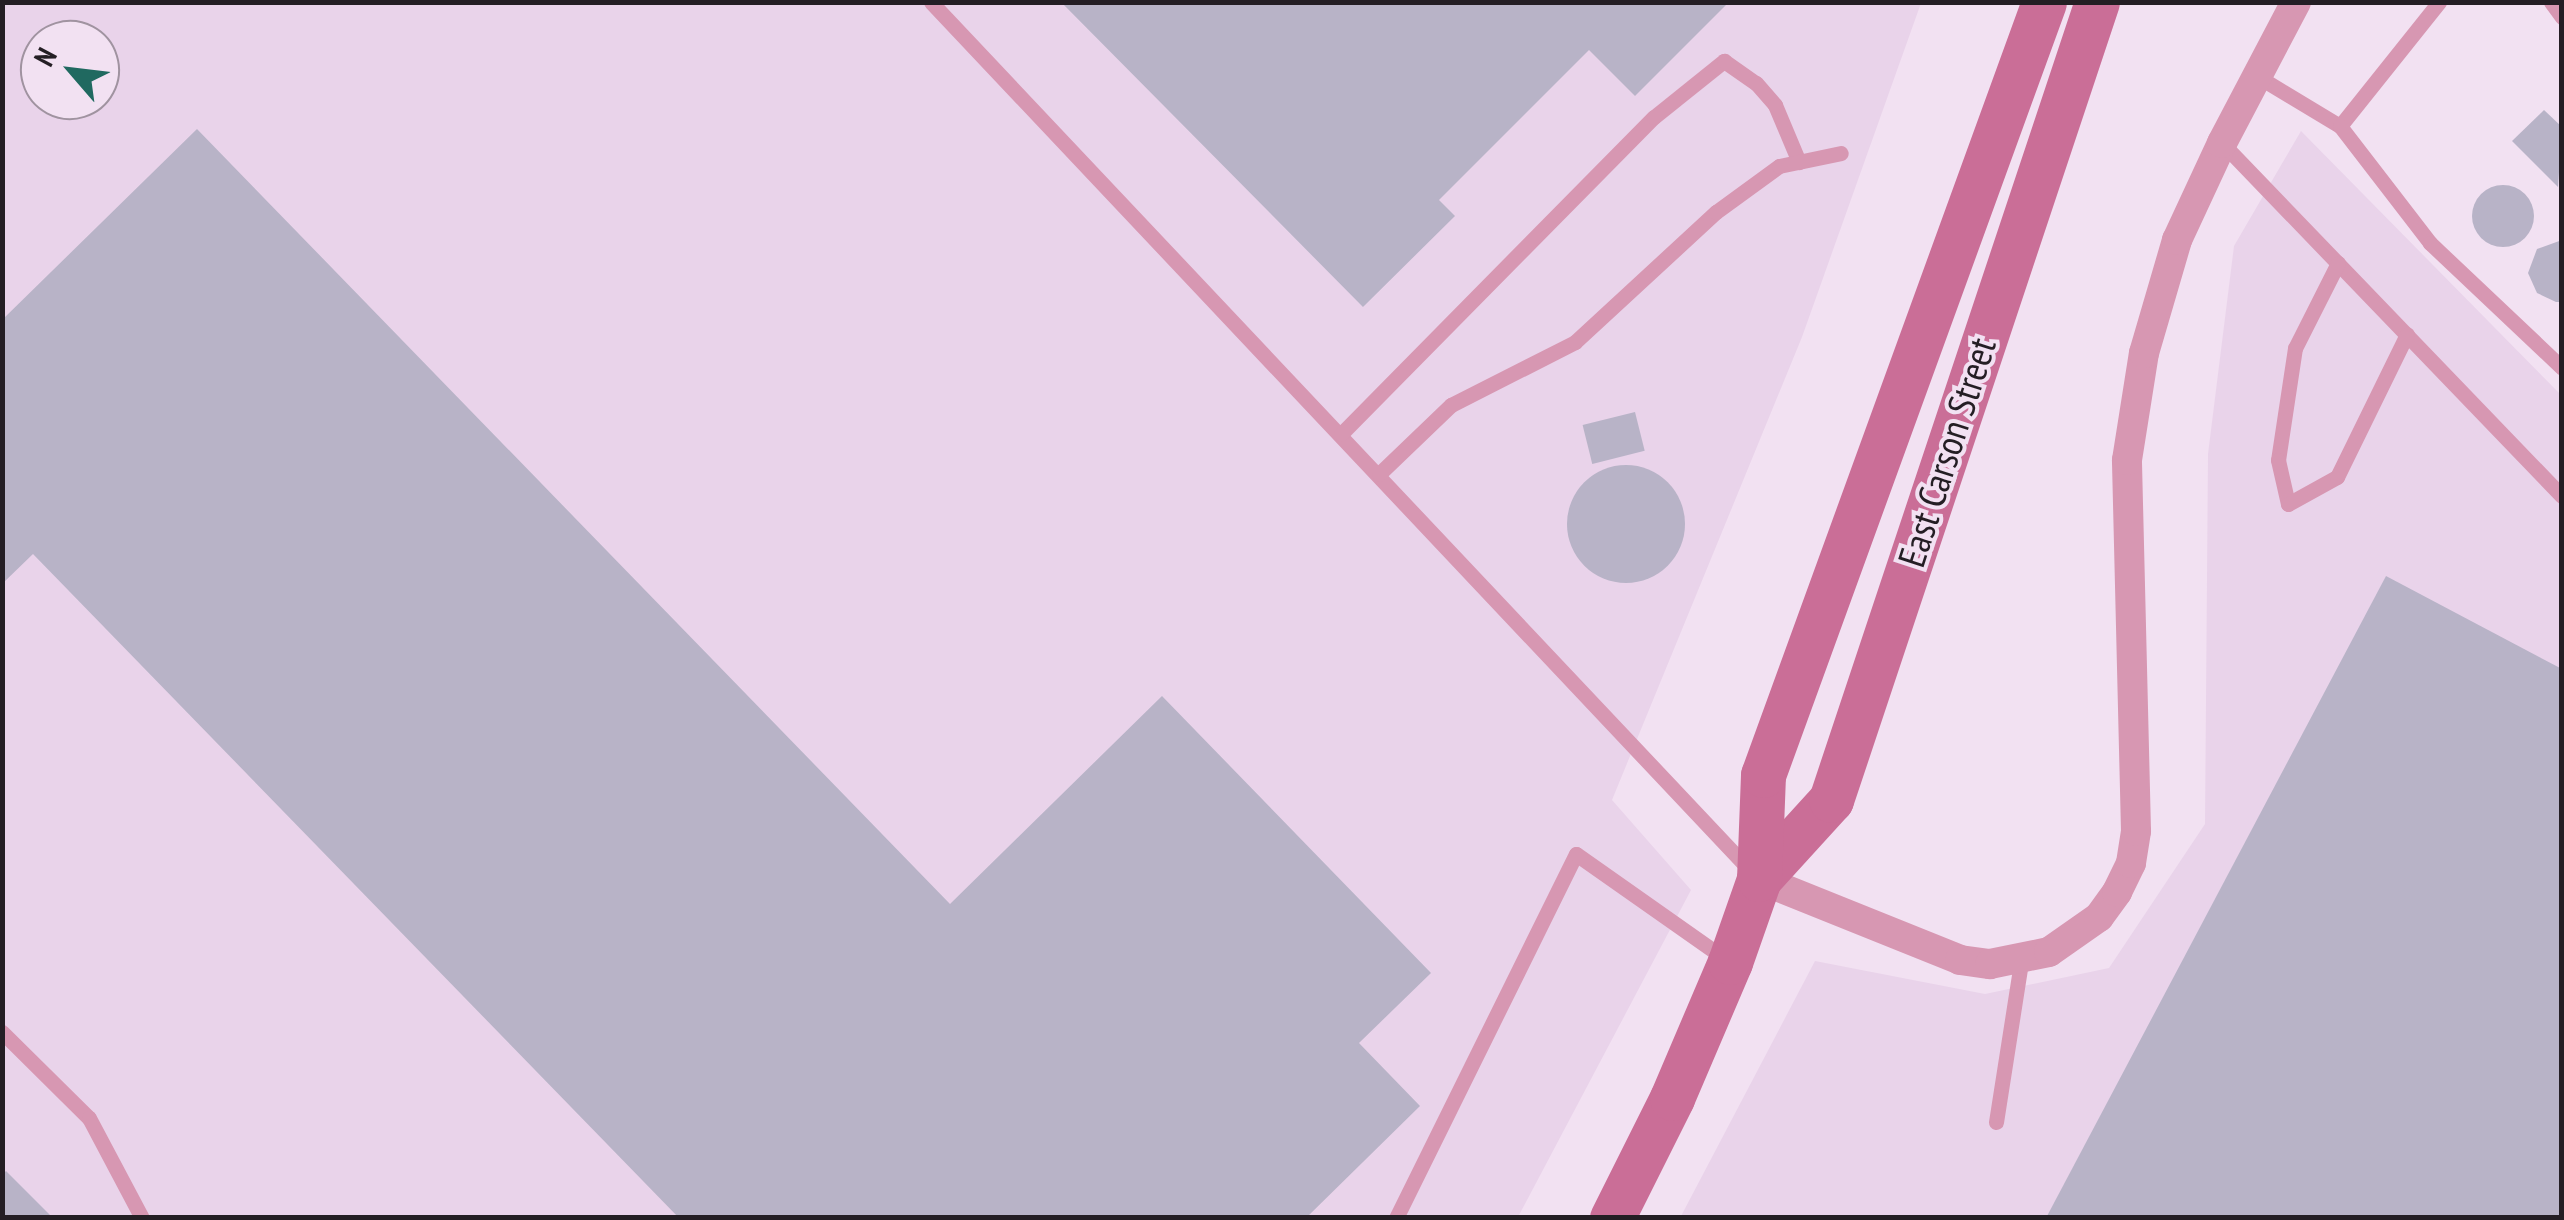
<!DOCTYPE html>
<style>
body{margin:0}
#map{position:relative;width:2564px;height:1220px;overflow:hidden;background:#f2e1f2;font-family:"PT Sans Narrow",sans-serif}
div>[style]{position:absolute}
[style*='--x']{left:calc(var(--x)*1px);top:calc(var(--y)*1px);width:calc(var(--w)*1px);rotate:calc(var(--a)*1deg)}
.built>*{inset:0;background:#e9d3ea}
.building>*{inset:0;background:#b8b3c7;transform-origin:0 0}
.round{border-radius:50%}
.lane>*{height:15px;margin:-7.5px;padding:0 7.5px;transform-origin:7.5px;border-radius:7.5px;background:#d797b2}
.street>*{height:30px;margin:-15px;padding:0 15px;transform-origin:15px;border-radius:15px;background:#d797b2}
.secondary>*{height:45px;margin:-22.5px;padding:0 22.5px;transform-origin:22.5px;border-radius:22.5px;background:#ca6e97}
span{translate:-50% -50%;white-space:nowrap;text-align:center;line-height:1.15;-webkit-text-stroke:8px #f2e1f2;paint-order:stroke}
.street-label{font-size:38px;color:#241e24}
.frame{position:absolute;inset:0;border:5px solid #241e24;pointer-events:none}
.north{position:absolute;left:20px;top:20px;width:100px;height:100px;box-sizing:border-box;background:#f2e1f2;border:2px solid #a093a0;border-radius:50%;rotate:298deg;font-size:28px;font-weight:700;line-height:40px;text-align:center;color:#241e24}
.north::after{content:'';display:block;margin:auto;width:35px;height:45px;background:#206960;clip-path:polygon(50% 0,100% 100%,50% 72%,0 100%)}
</style>
<div id="map">
<div class="built">
<i style="clip-path:polygon(evenodd,2px 3px,1921px 3px,1802px 337px,1612px 800px,1691px 890px,1518px 1217px,3px 1217px,2px 3px,40px 40px,100px 40px,100px 100px,40px 100px,40px 40px)"></i>
<i style="clip-path:polygon(2301px 131px,2561px 395px,2561px 1217px,1680px 1218px,1815px 961px,1985px 994px,2109px 968px,2205px 824px,2208px 454px,2234px 246px)"></i>
</div>
<div class="building">
<i style="clip-path:polygon(1061px 2px,1729px 2px,1635px 96px,1589px 50px,1439px 200px,1455px 216px,1363px 307px)"></i>
<i style="clip-path:polygon(2544px 110px,2562px 127px,2558px 187px,2512px 141px)"></i>
<i style="clip-path:polygon(197px 129px,950px 904px,1162px 696px,1431px 973px,1359px 1043px,1420px 1106px,1306px 1218px,679px 1218px,33px 554px,2px 584px,2px 320px)"></i>
<i class="round" style="left:2472px;top:185px;width:62px;height:62px"></i>
<i style="clip-path:polygon(2562px 240px,2562px 302px,2556px 302px,2537px 293px,2528px 273px,2537px 249px)"></i>
<i style="left:1635px;top:412px;width:40px;height:54px;rotate:76deg"></i>
<i class="round" style="left:1567px;top:465px;width:118px;height:118px"></i>
<i style="clip-path:polygon(2386px 576px,2562px 669px,2562px 1218px,2046px 1218px)"></i>
<i style="clip-path:polygon(6px 1171px,53px 1218px,2px 1218px,2px 1175px)"></i>
</div>
<div class="lane">
<i style="--x:931;--y:2;--w:1192;--a:46.67"></i>
<i style="--x:2551;--y:2;--w:19;--a:54"></i>
<i style="--x:2257;--y:76;--w:97;--a:31.1"></i>
<i style="--x:2340;--y:126;--w:159;--a:-51.4"></i>
<i style="--x:2340;--y:126;--w:148;--a:52.4"></i>
<i style="--x:2430;--y:243;--w:182;--a:43.4"></i>
<i style="--x:2222;--y:143;--w:490;--a:46.1"></i>
<i style="--x:2338;--y:263;--w:95;--a:116.8"></i>
<i style="--x:2295;--y:348;--w:113;--a:98.6"></i>
<i style="--x:2278;--y:460;--w:45;--a:77.2"></i>
<i style="--x:2288;--y:504;--w:56;--a:-28.9"></i>
<i style="--x:2337;--y:477;--w:159;--a:-63.9"></i>
<i style="--x:1341;--y:434;--w:445;--a:-45.4"></i>
<i style="--x:1654;--y:117;--w:90;--a:-38.7"></i>
<i style="--x:1724;--y:61;--w:39;--a:35"></i>
<i style="--x:1756;--y:83;--w:29;--a:49"></i>
<i style="--x:1775;--y:105;--w:62;--a:67.2"></i>
<i style="--x:1379;--y:474;--w:100;--a:-43.8"></i>
<i style="--x:1451;--y:405;--w:139;--a:-26.9"></i>
<i style="--x:1575;--y:342;--w:192;--a:-42.7"></i>
<i style="--x:1716;--y:212;--w:78;--a:-36.1"></i>
<i style="--x:1779;--y:166;--w:63;--a:-11.8"></i>
<i style="--x:2;--y:1032;--w:122;--a:44.7"></i>
<i style="--x:89;--y:1118;--w:113;--a:62.1"></i>
<i style="--x:1996;--y:1122;--w:162;--a:-81.1"></i>
<i style="--x:1396;--y:1218;--w:406;--a:-63.7"></i>
<i style="--x:1576;--y:854;--w:184;--a:35.1"></i>
</div>
<div class="street">
<i style="--x:1759;--y:879;--w:217;--a:21.9"></i>
<i style="--x:1960;--y:960;--w:30;--a:8"></i>
<i style="--x:1990;--y:964;--w:60;--a:-11.5"></i>
<i style="--x:2049;--y:952;--w:61;--a:-35"></i>
<i style="--x:2099;--y:917;--w:31;--a:-54"></i>
<i style="--x:2117;--y:892;--w:32;--a:-64"></i>
<i style="--x:2131;--y:863;--w:32;--a:-81"></i>
<i style="--x:2136;--y:831;--w:371;--a:-91.4"></i>
<i style="--x:2127;--y:460;--w:108;--a:-81"></i>
<i style="--x:2144;--y:353;--w:118;--a:-73.7"></i>
<i style="--x:2177;--y:240;--w:107;--a:-65.1"></i>
<i style="--x:2222;--y:143;--w:159;--a:-62.3"></i>
</div>
<div class="secondary">
<i style="--x:1759;--y:879;--w:107;--a:-47.7"></i>
<i style="--x:1831;--y:800;--w:841;--a:-71.57"></i>
<i style="--x:1612;--y:1218;--w:134;--a:-63.4"></i>
<i style="--x:1672;--y:1098;--w:148;--a:-66.9"></i>
<i style="--x:1730;--y:962;--w:88;--a:-70.7"></i>
<i style="--x:1759;--y:879;--w:104;--a:-87.8"></i>
<i style="--x:1763;--y:775;--w:822;--a:-70.02"></i>
</div>
<div class="street-label">
<span style="left:1946px;top:452px;rotate:-72deg">East Carson Street</span>
</div>
<div class="frame"></div>
<div class="north">N</div>
</div>
